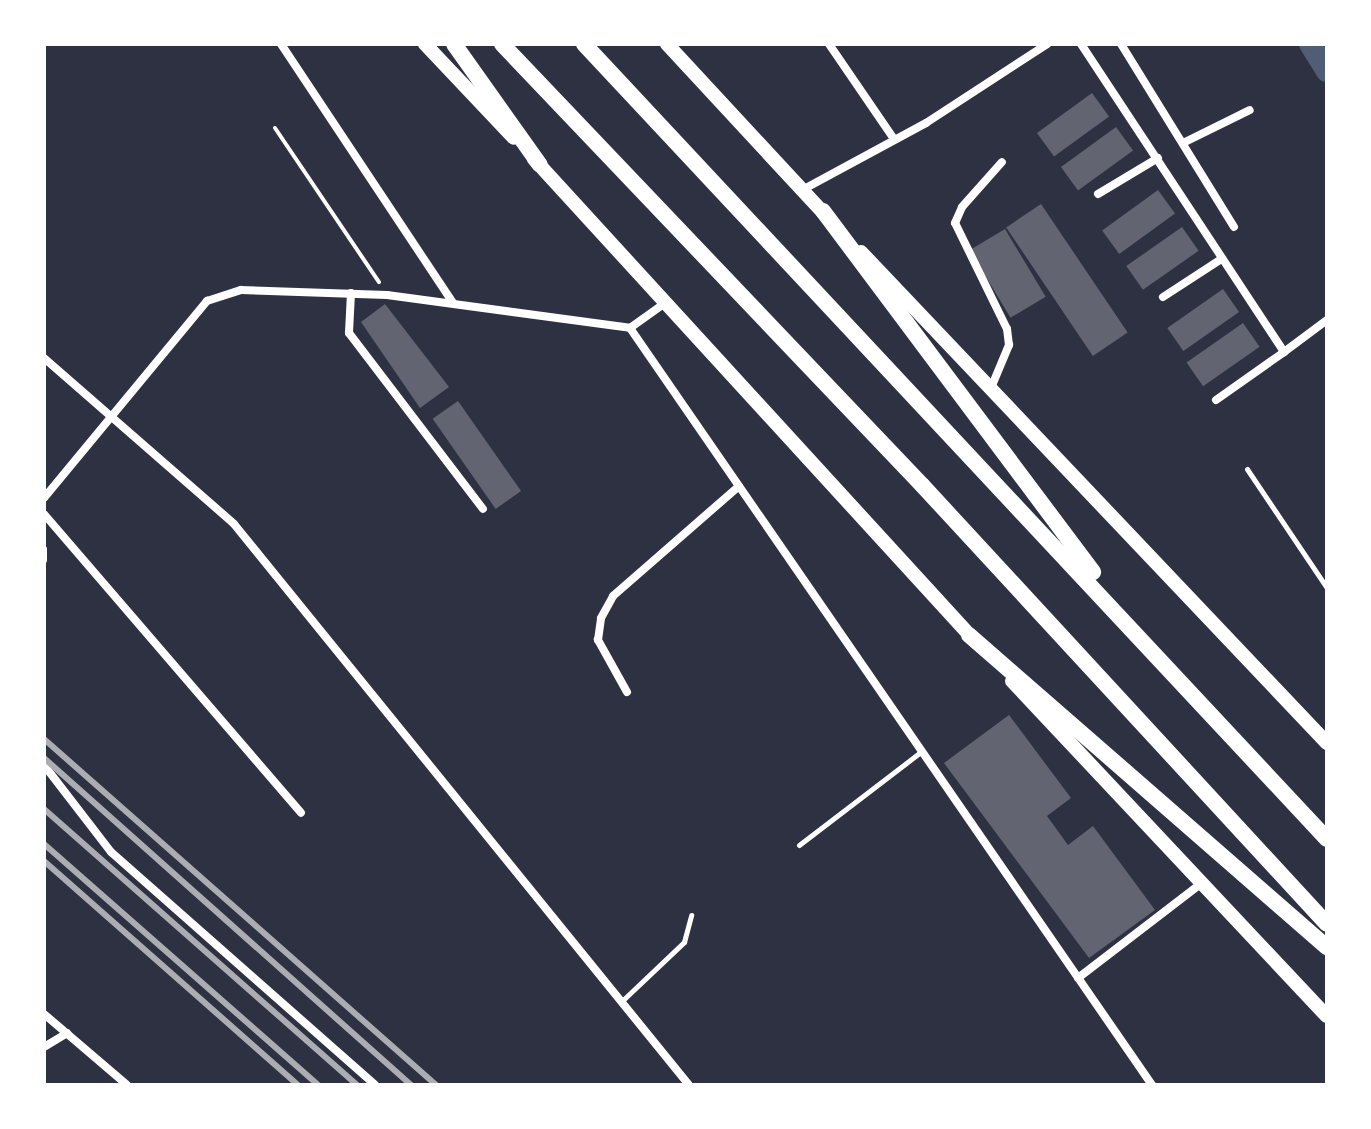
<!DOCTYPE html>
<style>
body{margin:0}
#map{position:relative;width:1371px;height:1129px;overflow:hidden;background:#2d3142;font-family:Poppins,sans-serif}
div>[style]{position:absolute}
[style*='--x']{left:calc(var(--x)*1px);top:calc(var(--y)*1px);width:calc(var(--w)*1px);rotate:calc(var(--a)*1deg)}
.canal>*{height:22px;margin:-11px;padding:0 11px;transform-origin:11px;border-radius:11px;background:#4f5d75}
.building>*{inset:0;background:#626471;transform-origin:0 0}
.path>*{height:4px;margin:-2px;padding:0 2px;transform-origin:2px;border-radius:2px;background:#fff}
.service>*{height:5px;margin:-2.5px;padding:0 2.5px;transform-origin:2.5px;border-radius:2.5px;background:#fff}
.minor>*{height:8px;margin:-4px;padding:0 4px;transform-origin:4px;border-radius:4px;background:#fff}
.secondary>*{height:14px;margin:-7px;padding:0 7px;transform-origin:7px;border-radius:7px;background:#fff}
.motorway>*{height:16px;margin:-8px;padding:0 8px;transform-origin:8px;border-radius:8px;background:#fff}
.rail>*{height:6px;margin:-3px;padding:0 3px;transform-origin:3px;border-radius:3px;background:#abadb3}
span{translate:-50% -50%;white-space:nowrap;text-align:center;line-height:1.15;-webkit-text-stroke:6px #fff;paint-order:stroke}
.frame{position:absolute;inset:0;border:46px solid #fff;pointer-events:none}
</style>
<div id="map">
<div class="canal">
<i style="--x:1310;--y:44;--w:32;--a:58"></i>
</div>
<div class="building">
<i style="left:1092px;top:93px;width:29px;height:68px;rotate:54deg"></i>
<i style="left:1116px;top:127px;width:29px;height:68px;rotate:54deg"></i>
<i style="left:1158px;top:190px;width:29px;height:69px;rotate:54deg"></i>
<i style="left:1041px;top:204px;width:155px;height:42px;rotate:56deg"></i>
<i style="left:1182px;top:227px;width:29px;height:68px;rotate:55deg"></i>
<i style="left:1005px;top:229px;width:79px;height:41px;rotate:59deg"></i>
<i style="left:1223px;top:289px;width:28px;height:68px;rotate:55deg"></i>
<i style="clip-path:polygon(385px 304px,449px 387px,420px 408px,361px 322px)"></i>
<i style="left:1243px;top:323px;width:29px;height:69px;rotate:55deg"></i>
<i style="left:458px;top:401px;width:110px;height:31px;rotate:55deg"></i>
<i style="clip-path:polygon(1009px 715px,1071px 798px,1047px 816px,1068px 845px,1093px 826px,1155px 910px,1089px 958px,944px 763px)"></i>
</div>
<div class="path">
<i style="--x:275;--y:128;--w:186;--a:56"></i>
</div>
<div class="service">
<i style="--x:1247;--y:469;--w:143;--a:56.1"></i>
<i style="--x:44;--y:548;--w:12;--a:90"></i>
<i style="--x:799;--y:845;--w:155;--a:-37.4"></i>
<i style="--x:624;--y:999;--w:83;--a:-43.5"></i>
<i style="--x:684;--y:942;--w:28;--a:-75"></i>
</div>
<div class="minor">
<i style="--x:281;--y:44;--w:311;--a:56.4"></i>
<i style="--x:829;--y:44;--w:115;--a:55.6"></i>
<i style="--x:1081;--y:44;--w:369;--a:56.6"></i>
<i style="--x:1284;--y:352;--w:54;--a:-36.7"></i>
<i style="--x:1121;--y:44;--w:215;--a:58.3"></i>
<i style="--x:1185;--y:142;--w:72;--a:-26.2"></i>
<i style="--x:804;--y:189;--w:139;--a:-28.4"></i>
<i style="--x:926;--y:123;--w:145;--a:-33.1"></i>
<i style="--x:1098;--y:194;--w:70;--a:-31"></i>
<i style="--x:351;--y:293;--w:40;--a:92.9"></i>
<i style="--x:349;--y:333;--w:221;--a:52.7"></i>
<i style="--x:1163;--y:297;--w:68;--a:-33"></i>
<i style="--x:630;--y:328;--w:920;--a:55.41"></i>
<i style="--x:44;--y:358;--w:252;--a:41.1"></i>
<i style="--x:234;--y:524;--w:722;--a:50.96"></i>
<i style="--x:991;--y:388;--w:47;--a:-67.3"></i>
<i style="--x:1009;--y:345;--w:16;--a:-97"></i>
<i style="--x:1007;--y:329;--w:118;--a:-116.1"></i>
<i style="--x:955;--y:223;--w:17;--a:-66"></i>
<i style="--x:962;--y:207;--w:60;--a:-48.4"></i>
<i style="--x:1216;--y:400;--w:83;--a:-35.2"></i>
<i style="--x:44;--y:498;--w:256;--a:-50.4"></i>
<i style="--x:207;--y:301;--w:36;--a:-18"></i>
<i style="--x:241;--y:290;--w:146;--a:2"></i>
<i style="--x:387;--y:295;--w:245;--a:7.7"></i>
<i style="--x:630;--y:328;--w:43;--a:-35.5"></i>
<i style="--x:44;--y:514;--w:394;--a:49.3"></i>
<i style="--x:627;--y:692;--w:60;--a:-119.1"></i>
<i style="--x:598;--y:640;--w:22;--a:-82"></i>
<i style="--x:601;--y:618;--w:25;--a:-61"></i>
<i style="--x:613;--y:596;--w:167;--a:-41.1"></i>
<i style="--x:44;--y:765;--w:110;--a:52.4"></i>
<i style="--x:111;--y:852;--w:352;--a:41.4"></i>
<i style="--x:1078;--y:978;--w:156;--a:-37.5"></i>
<i style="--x:44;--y:1014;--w:109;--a:40.5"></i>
<i style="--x:44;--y:1047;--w:27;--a:-31"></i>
</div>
<div class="secondary">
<i style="--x:425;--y:44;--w:129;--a:46.6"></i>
<i style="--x:667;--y:44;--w:240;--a:47.2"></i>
<i style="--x:534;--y:159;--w:655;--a:47.54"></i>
<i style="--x:861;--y:252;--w:677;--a:46.5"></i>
<i style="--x:1012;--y:681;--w:460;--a:46.8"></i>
</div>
<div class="motorway">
<i style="--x:454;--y:44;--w:148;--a:54.6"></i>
<i style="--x:502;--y:44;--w:609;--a:46.4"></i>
<i style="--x:922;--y:485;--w:597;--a:47.31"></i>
<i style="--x:584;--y:44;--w:1088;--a:46.94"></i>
<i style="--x:823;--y:211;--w:451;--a:53.2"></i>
<i style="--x:969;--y:635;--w:475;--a:41.1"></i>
</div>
<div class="rail">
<i style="--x:44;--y:739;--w:523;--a:41.43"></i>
<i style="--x:44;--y:758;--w:492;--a:41.7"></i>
<i style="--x:44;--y:809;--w:417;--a:41.4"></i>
<i style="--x:44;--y:844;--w:365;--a:41.3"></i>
<i style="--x:44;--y:861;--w:339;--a:41.4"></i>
</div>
<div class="frame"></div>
</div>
